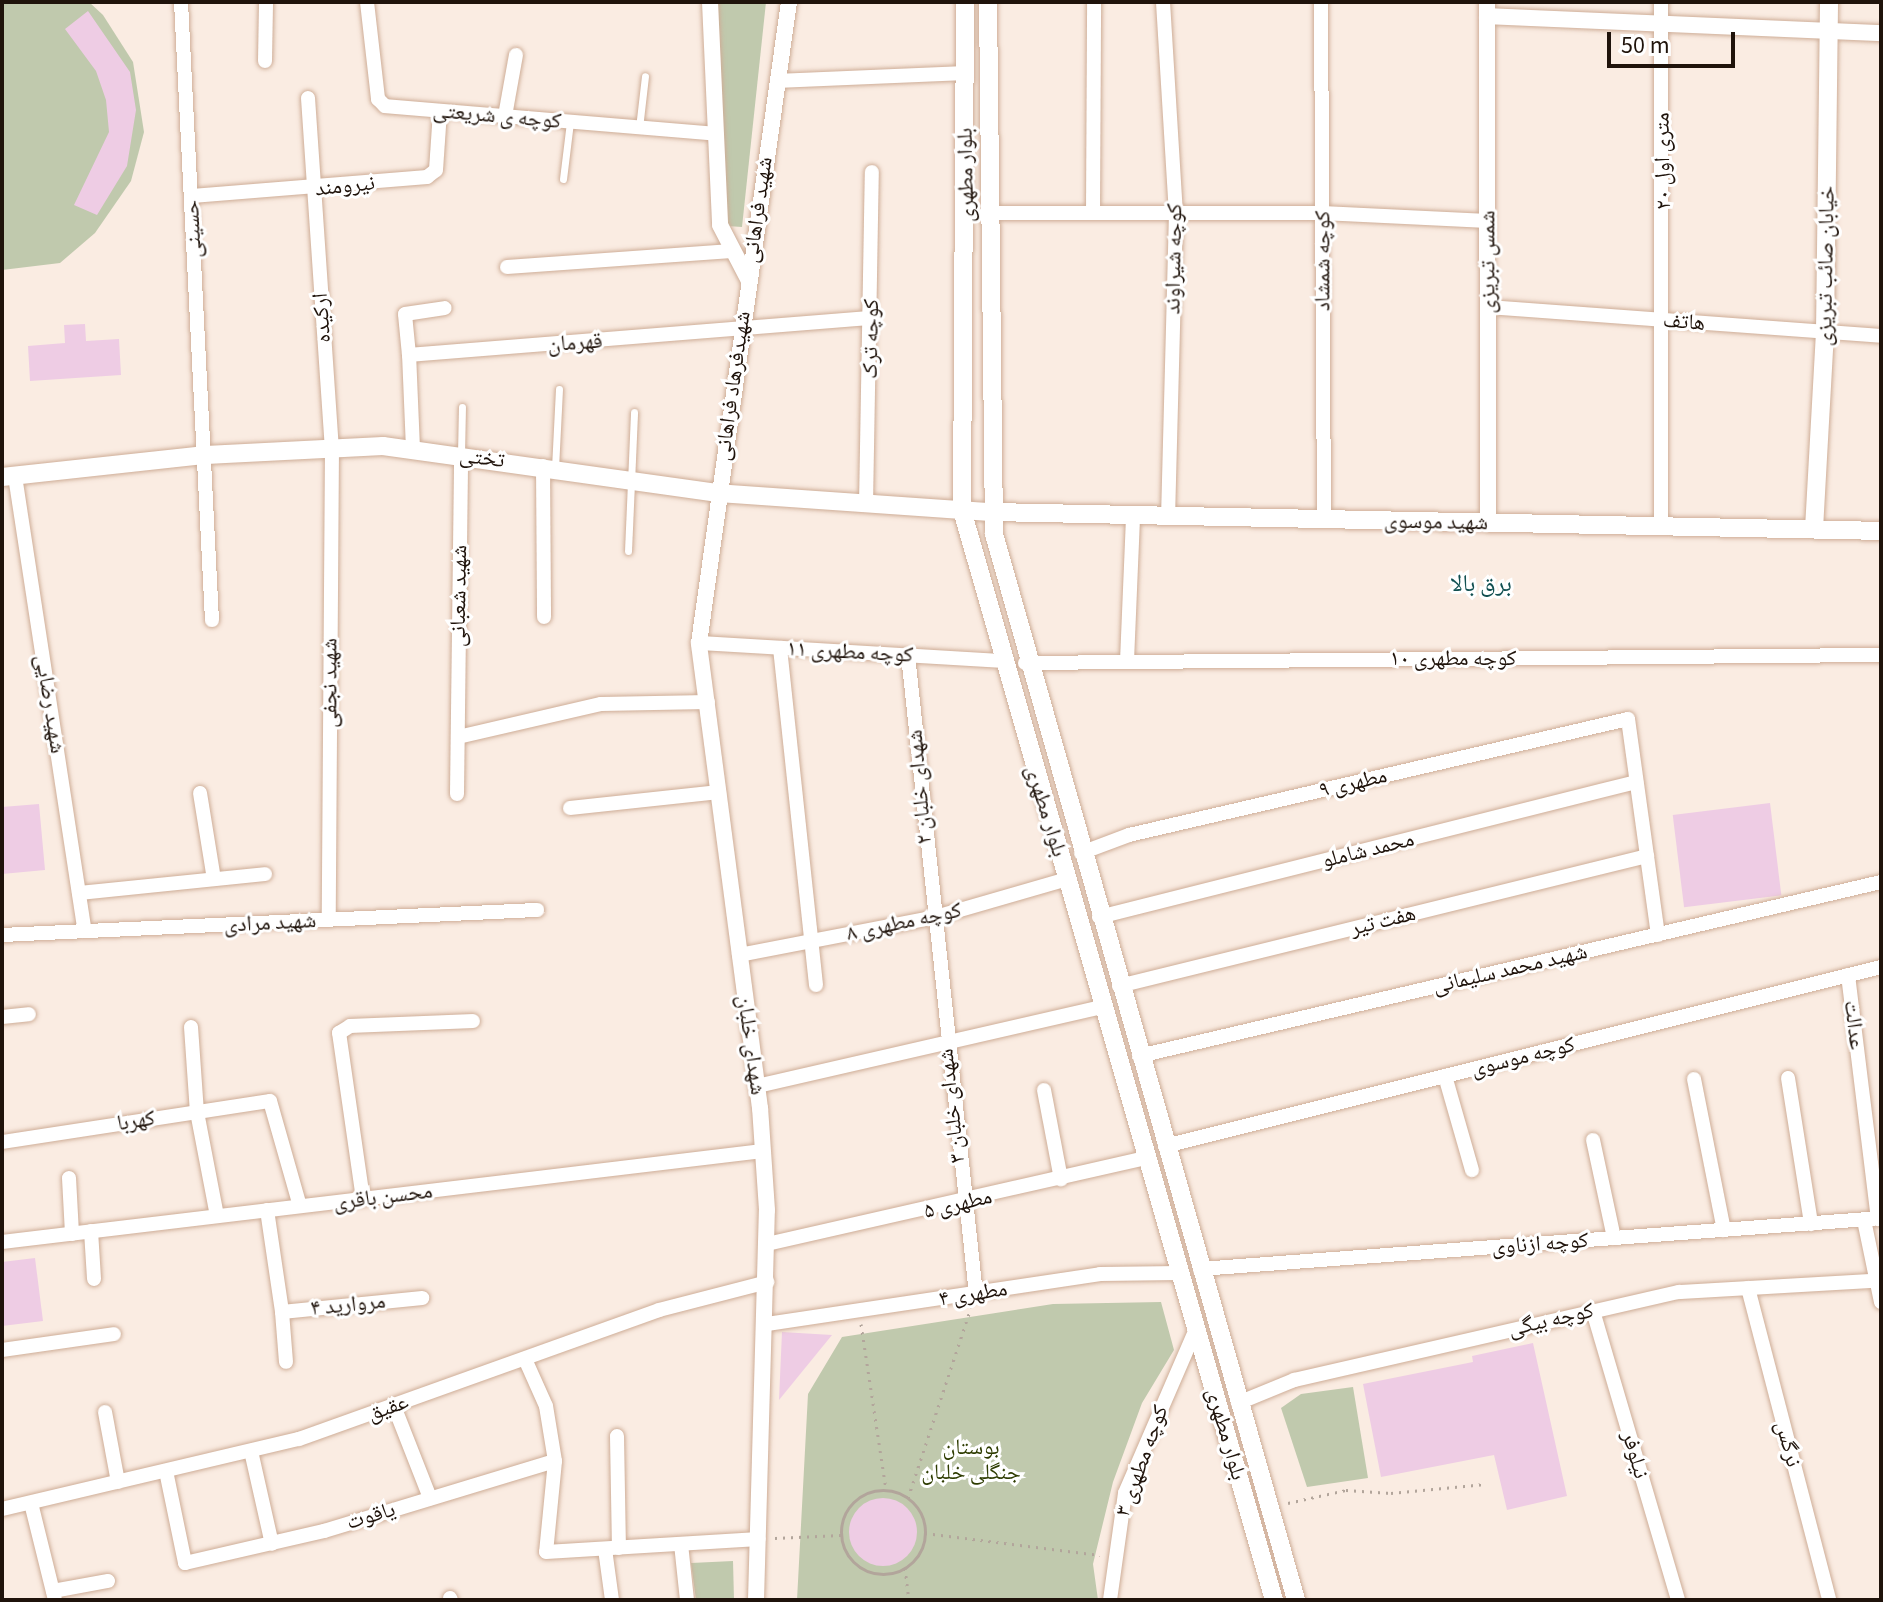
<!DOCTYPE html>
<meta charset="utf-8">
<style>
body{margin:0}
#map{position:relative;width:1883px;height:1602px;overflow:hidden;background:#faece2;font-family:"Source Sans 3","Noto Naskh Arabic",sans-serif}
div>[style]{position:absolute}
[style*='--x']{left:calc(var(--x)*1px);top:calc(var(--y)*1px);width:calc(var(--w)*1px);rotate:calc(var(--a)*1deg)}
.green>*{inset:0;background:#c0c9ad}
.building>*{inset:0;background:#eecce4;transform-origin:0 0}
.round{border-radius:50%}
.path>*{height:3px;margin-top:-1.5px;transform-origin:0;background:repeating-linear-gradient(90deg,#b2a59b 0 2px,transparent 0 8px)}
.path>.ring{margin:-1.5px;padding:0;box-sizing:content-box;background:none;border:3px solid #b2a59b;border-radius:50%}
.roads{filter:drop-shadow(0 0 2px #cead97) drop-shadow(0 0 2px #cead97)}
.service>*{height:7px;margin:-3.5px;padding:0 3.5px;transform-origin:3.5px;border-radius:3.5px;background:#fff}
.minor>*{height:14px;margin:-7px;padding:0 7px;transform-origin:7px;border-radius:7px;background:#fff}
.tertiary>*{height:16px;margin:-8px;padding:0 8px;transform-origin:8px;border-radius:8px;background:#fff}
.secondary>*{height:18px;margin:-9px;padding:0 9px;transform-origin:9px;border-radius:9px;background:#fff}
span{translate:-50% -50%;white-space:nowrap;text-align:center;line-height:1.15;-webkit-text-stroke:6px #fff;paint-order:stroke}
.street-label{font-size:22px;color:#1f130b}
.park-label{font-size:22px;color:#2e3c01}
.neighbourhood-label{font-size:24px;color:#125051}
.frame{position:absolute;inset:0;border:4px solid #1f130b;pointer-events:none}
.scale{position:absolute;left:1607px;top:32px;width:128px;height:36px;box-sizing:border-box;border:4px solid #1f130b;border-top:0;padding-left:10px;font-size:24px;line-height:28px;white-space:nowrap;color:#1f130b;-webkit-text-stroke:6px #fff;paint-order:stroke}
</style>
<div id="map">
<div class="green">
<i style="clip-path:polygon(2px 2px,89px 2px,103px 15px,133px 62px,144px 132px,131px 181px,95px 233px,60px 263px,2px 270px)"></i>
<i style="clip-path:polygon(718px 2px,766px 2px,742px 227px,727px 226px)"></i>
<i style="clip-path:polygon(1161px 1302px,1174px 1350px,1142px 1403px,1113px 1482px,1093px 1564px,1098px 1600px,797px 1600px,808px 1394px,842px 1337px,1053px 1304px)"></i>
<i style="clip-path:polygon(1353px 1387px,1368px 1478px,1307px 1487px,1281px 1408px,1301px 1394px)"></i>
<i style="clip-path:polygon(733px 1561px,734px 1600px,696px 1600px,691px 1563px)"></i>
</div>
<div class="building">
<i style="clip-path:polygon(88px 11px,130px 72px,136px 110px,127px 166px,97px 215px,74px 205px,109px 132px,106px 100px,96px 71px,65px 29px)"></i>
<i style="clip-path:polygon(85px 324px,86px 341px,119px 339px,121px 375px,30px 381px,28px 346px,65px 343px,64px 325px)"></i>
<i style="left:1770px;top:803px;width:93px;height:98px;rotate:83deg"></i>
<i style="clip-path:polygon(39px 804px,45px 870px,2px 874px,2px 807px)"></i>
<i style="clip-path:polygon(35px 1258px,43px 1321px,2px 1326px,2px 1262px)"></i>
<i style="clip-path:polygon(782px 1332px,832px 1335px,779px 1400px)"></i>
<i style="clip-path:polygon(1533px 1343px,1567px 1496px,1507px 1510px,1494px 1455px,1381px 1477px,1363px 1384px,1473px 1362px,1472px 1356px)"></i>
<i class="round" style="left:849px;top:1498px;width:68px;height:68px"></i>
</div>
<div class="path">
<i style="--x:861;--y:1324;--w:168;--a:81.4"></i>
<i class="ring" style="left:841px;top:1490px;width:81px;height:81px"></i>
<i style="--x:908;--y:1498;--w:200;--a:-71.7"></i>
<i style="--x:1288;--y:1503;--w:59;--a:-12.6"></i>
<i style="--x:1346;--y:1490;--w:45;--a:3.8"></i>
<i style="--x:1391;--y:1493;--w:95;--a:-5.4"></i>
<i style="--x:925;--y:1533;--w:176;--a:7.2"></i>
<i style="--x:775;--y:1538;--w:66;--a:-2.6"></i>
<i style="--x:905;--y:1568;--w:32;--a:83"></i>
</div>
<div class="roads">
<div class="service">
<i style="--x:639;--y:128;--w:52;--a:-83.4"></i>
<i style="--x:563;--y:179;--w:57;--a:-83"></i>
<i style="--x:461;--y:454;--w:47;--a:-88.8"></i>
<i style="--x:555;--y:468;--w:79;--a:-87.1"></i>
<i style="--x:628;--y:551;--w:139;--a:-87.5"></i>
</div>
<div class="minor">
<i style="--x:181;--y:2;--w:619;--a:87.13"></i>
<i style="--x:367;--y:2;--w:98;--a:83.5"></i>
<i style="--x:378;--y:99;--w:10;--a:45"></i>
<i style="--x:385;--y:106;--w:332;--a:4.8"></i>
<i style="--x:1163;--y:2;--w:211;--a:86.5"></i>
<i style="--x:1176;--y:213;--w:303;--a:91.5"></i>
<i style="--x:1321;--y:2;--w:517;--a:89.67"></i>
<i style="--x:265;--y:61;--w:59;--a:-89"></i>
<i style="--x:777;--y:81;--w:188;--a:-2.4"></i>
<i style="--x:308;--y:98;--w:350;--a:86.1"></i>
<i style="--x:332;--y:447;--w:473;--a:90.4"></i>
<i style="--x:505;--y:116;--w:62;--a:-79.8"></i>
<i style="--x:192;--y:196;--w:236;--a:-4.6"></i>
<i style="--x:427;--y:177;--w:11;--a:-38"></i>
<i style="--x:436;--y:170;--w:59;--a:-86.1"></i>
<i style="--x:986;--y:213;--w:336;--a:0"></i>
<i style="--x:1322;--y:213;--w:166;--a:2.8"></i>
<i style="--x:1093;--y:213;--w:211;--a:-89.7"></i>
<i style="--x:507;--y:267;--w:225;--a:-4.1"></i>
<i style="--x:1488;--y:307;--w:394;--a:4.2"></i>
<i style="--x:409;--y:355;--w:41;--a:-95.6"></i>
<i style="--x:405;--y:314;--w:40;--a:-8.5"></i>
<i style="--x:413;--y:449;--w:94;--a:-92.4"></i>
<i style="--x:409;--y:355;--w:464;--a:-4.6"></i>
<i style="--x:543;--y:466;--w:151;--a:89.6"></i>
<i style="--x:15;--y:476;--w:460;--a:81.3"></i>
<i style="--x:866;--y:505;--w:333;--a:-89"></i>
<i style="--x:1661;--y:526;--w:524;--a:-90"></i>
<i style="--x:699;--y:643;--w:303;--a:3.4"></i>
<i style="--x:780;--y:648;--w:339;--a:83.9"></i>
<i style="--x:908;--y:655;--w:643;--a:83.93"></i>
<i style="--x:1127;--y:661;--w:146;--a:-87.6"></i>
<i style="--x:1025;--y:663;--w:856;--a:-0.54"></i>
<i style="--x:458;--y:737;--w:147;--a:-13"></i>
<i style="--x:601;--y:704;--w:107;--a:-1.1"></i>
<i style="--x:200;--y:793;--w:87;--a:80.8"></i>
<i style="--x:457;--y:794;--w:338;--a:-89.3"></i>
<i style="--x:570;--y:808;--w:150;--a:-6.1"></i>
<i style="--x:1081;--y:853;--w:51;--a:-20.6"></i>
<i style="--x:1129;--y:835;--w:512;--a:-13.09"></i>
<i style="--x:1628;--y:719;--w:218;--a:82.1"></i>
<i style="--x:79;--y:893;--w:187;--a:-5.8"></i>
<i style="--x:1099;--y:917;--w:554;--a:-14.11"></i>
<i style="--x:2;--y:935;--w:536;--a:-2.68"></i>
<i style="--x:739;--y:955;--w:197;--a:-10.9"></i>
<i style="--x:932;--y:918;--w:141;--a:-16.1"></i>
<i style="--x:1848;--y:975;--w:246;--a:83"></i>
<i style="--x:1119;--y:986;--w:544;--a:-13.83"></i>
<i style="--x:2;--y:1017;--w:27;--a:-6"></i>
<i style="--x:191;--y:1027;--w:85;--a:86"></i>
<i style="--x:197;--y:1112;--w:106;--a:79.1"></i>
<i style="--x:1139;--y:1056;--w:762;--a:-13.2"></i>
<i style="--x:1445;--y:1076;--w:98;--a:74"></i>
<i style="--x:1788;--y:1078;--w:148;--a:81"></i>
<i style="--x:1694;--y:1079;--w:154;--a:78.8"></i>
<i style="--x:757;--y:1086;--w:355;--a:-12.9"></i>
<i style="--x:1044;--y:1090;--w:91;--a:79.2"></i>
<i style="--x:1593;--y:1140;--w:100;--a:77.9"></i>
<i style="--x:2;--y:1142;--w:271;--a:-8.7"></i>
<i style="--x:270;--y:1101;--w:109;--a:74.1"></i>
<i style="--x:1165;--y:1146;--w:738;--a:-14.04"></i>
<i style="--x:69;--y:1178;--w:56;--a:86.9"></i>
<i style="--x:363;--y:1199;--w:168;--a:-98.2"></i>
<i style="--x:339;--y:1033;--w:13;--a:-32"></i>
<i style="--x:350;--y:1026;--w:123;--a:-2.3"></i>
<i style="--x:267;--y:1210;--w:103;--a:81.6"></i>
<i style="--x:282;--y:1312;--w:141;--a:-5.7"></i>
<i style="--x:1864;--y:1220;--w:84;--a:78.3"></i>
<i style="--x:91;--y:1231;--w:48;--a:86.4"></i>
<i style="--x:2;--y:1242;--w:766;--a:-6.82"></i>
<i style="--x:767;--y:1244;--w:390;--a:-12.8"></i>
<i style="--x:1200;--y:1269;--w:683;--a:-4.28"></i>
<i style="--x:1748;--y:1288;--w:322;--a:75.4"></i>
<i style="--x:1593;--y:1311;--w:301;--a:73.6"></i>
<i style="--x:282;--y:1312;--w:50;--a:85.4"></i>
<i style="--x:767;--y:1324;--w:337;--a:-8.5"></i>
<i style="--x:1100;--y:1274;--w:80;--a:-0.7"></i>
<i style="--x:2;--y:1350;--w:113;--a:-8.1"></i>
<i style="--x:525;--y:1359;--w:51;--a:65.9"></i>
<i style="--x:546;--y:1406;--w:56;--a:80.7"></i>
<i style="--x:555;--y:1461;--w:91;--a:95.6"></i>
<i style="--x:546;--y:1552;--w:213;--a:-3.5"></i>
<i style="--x:1238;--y:1403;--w:61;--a:-22.3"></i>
<i style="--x:1294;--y:1380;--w:395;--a:-12.9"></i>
<i style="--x:1679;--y:1292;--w:193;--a:-3.3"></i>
<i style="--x:394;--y:1406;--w:99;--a:68.6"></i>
<i style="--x:105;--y:1412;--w:71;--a:79.5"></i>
<i style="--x:617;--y:1436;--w:112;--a:89"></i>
<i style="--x:251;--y:1451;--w:95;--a:77.3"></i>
<i style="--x:166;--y:1471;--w:94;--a:78.3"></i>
<i style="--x:185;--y:1563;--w:143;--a:-13"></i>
<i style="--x:324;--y:1531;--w:241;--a:-16.9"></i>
<i style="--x:31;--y:1503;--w:100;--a:76.1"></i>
<i style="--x:2;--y:1509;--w:305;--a:-13.3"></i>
<i style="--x:299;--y:1439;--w:382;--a:-19.7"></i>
<i style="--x:659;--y:1310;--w:112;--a:-14.5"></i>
<i style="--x:681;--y:1544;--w:56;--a:83.9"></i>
<i style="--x:605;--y:1549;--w:51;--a:82.2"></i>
<i style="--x:53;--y:1591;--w:56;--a:-10.3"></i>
<i style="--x:450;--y:1598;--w:2;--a:63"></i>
<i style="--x:1110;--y:1600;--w:108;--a:-82"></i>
<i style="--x:1125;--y:1493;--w:179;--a:-66.6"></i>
</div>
<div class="tertiary">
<i style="--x:710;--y:2;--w:223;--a:87.4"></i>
<i style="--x:720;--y:225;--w:61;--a:62.6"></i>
<i style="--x:1487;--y:2;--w:521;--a:89.89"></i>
<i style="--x:1487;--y:16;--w:394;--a:2.5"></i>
<i style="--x:756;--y:1600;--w:390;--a:-88.4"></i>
<i style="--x:767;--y:1210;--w:102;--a:-93.9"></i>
<i style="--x:760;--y:1108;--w:469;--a:-97.5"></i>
<i style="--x:699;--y:643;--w:647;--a:-82.01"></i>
</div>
<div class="secondary">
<i style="--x:965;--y:2;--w:508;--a:90.34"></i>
<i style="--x:962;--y:510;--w:1134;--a:74.03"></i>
<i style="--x:988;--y:2;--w:532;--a:89.35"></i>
<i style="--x:994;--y:534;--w:1108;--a:74.18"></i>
<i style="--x:2;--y:477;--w:205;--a:-6.2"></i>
<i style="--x:206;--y:455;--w:177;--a:-2.9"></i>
<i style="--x:383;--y:446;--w:337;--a:8"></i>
<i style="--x:717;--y:493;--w:276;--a:4"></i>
<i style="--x:992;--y:512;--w:889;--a:1.22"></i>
<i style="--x:1814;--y:529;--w:197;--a:-86.8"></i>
<i style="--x:1825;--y:332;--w:330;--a:-89.3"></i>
</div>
</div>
<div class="street-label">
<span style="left:497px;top:116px;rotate:5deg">کوچه ی شریعتی</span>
<span style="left:1663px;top:161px;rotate:-91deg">۲۰ متری اول</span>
<span style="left:966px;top:175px;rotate:-91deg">بلوار مطهری</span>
<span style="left:345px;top:186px;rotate:-6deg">نیرومند</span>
<span style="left:758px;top:210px;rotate:-82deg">شهید فراهانی</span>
<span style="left:193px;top:229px;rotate:-93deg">حسینی</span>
<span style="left:1174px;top:259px;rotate:-89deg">کوچه شیراوند</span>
<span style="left:1323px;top:261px;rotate:-90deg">کوچه شمشاد</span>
<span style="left:1488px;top:262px;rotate:-90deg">شمس تبریزی</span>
<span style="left:1826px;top:266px;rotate:-89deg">خیابان صائب تبریزی</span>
<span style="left:322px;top:318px;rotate:-94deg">ارکیده</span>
<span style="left:1684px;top:322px;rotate:4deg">هاتف</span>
<span style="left:871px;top:339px;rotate:-89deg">کوچه ترک</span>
<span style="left:575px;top:343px;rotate:-4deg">قهرمان</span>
<span style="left:733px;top:386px;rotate:-82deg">شهیدفرهاد فراهانی</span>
<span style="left:482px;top:458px;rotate:7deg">تختی</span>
<span style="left:1436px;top:522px;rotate:1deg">شهید موسوی</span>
<span style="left:459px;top:596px;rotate:-89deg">شهید شعبانی</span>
<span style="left:850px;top:652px;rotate:3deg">کوچه مطهری ۱۱</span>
<span style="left:1453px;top:659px">کوچه مطهری ۱۰</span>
<span style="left:330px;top:683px;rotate:-90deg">شهید نجفی</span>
<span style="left:50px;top:704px;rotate:81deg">شهید رضایی</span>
<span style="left:1353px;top:783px;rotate:-13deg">مطهری ۹</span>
<span style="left:920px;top:787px;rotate:-95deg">شهدای خلبان ۲</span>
<span style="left:1046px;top:811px;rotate:73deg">بلوار مطهری</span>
<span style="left:1368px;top:850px;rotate:-14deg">محمد شاملو</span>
<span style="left:1383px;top:921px;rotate:-14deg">هفت تیر</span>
<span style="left:904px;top:922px;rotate:-12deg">کوچه مطهری ۸</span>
<span style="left:270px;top:923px;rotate:-3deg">شهید مرادی</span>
<span style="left:1510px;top:969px;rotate:-13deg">شهید محمد سلیمانی</span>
<span style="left:1854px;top:1025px;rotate:83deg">عدالت</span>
<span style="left:751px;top:1045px;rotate:82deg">شهدای خلبان</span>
<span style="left:1523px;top:1057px;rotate:-14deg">کوچه موسوی</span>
<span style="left:952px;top:1106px;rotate:-96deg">شهدای خلبان ۳</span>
<span style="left:136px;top:1121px;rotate:-9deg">کهربا</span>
<span style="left:383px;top:1197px;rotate:-7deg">محسن باقری</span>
<span style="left:958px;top:1204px;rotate:-13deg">مطهری ۵</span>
<span style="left:1540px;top:1244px;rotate:-4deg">کوچه ازناوی</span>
<span style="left:973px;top:1294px;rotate:-9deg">مطهری ۴</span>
<span style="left:348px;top:1305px;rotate:-6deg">مروارید ۴</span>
<span style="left:1551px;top:1320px;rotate:-13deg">کوچه بیگی</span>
<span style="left:388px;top:1408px;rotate:-20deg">عقیق</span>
<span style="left:1226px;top:1434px;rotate:74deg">بلوار مطهری</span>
<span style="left:1788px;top:1444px;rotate:75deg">نرگس</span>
<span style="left:1635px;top:1455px;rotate:74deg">نیلوفر</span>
<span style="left:1142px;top:1461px;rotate:-70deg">کوچه مطهری ۳</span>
<span style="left:371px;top:1516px;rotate:-17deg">یاقوت</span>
</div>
<div class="park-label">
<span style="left:971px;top:1460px">بوستان<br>جنگلی خلبان</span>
</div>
<div class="neighbourhood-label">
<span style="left:1481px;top:584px">برق بالا</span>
</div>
<div class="frame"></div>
<div class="scale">50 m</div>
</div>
